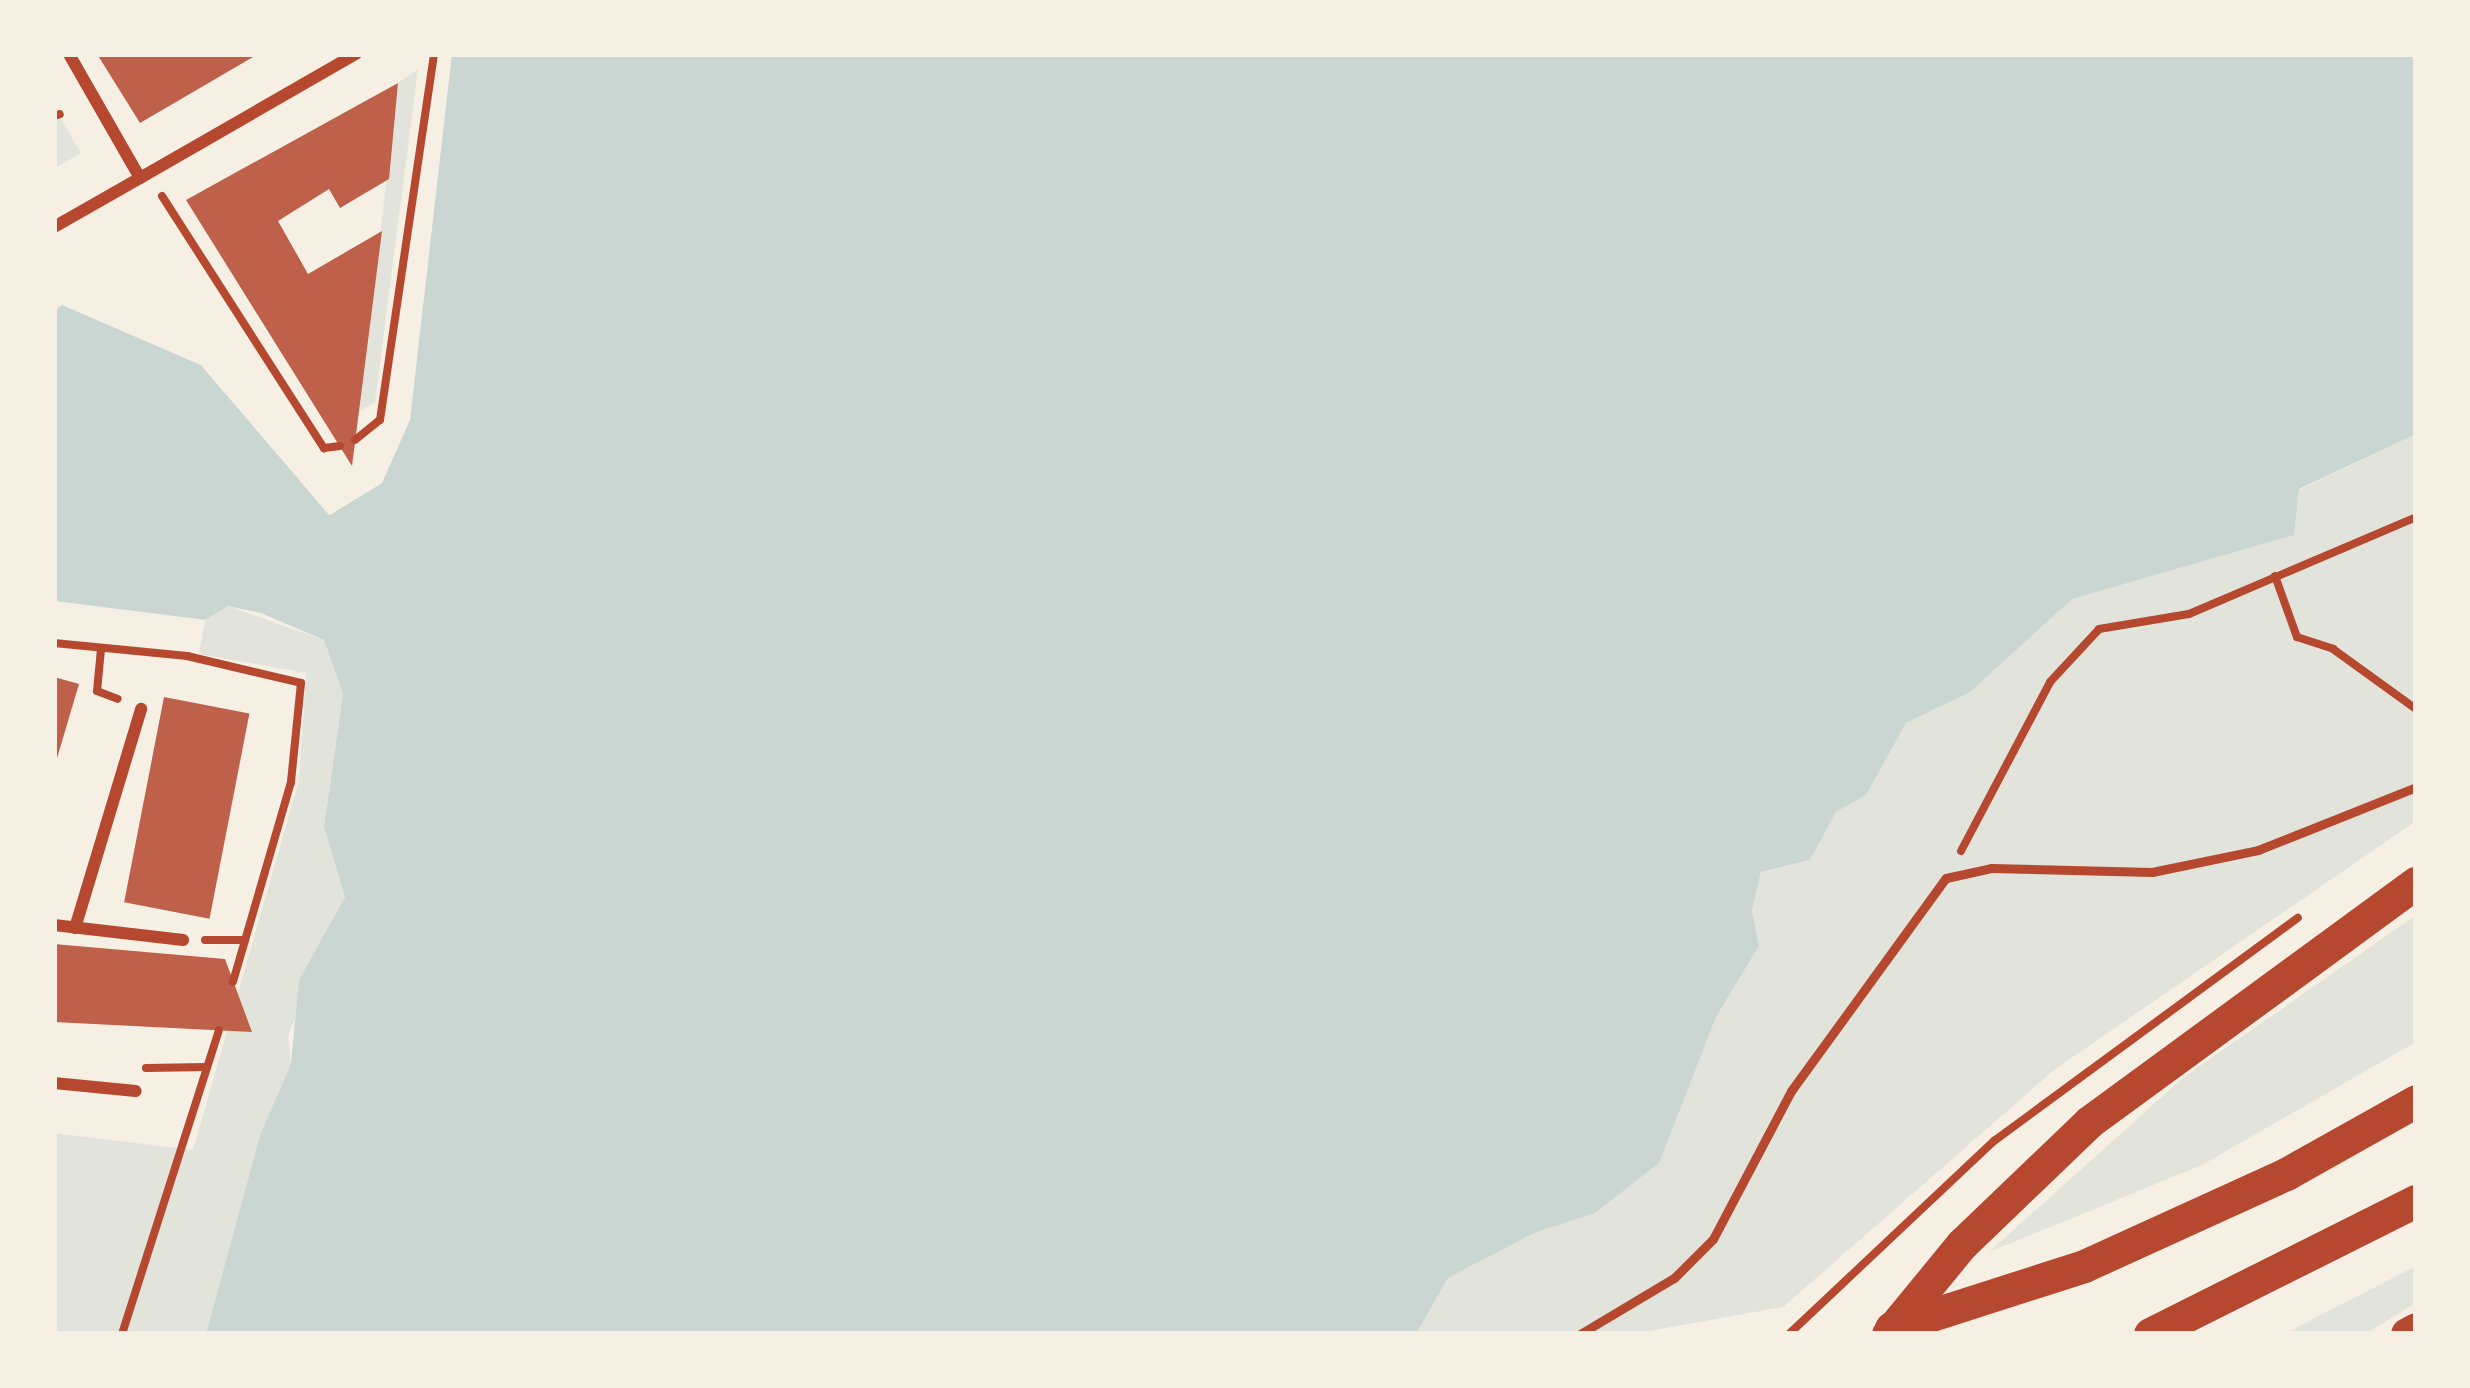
<!DOCTYPE html>
<style>
body{margin:0}
#map{position:relative;width:2470px;height:1388px;overflow:hidden;background:#f6efe4;font-family:"PT Sans Narrow",sans-serif}
div>[style]{position:absolute}
[style*='--x']{left:calc(var(--x)*1px);top:calc(var(--y)*1px);width:calc(var(--w)*1px);rotate:calc(var(--a)*1deg)}
.green>*{inset:0;background:#e2e4dc}
.water>*{inset:0;background:#c9d6d2}
.pier>*{inset:0;background:#f6efe4}
.building>*{inset:0;background:#bf614a;transform-origin:0 0}
.path>*{height:8px;margin:-4px;padding:0 4px;transform-origin:4px;border-radius:4px;background:#b5482f}
.service>*{height:9px;margin:-4.5px;padding:0 4.5px;transform-origin:4.5px;border-radius:4.5px;background:#b5482f}
.minor>*{height:12px;margin:-6px;padding:0 6px;transform-origin:6px;border-radius:6px;background:#b5482f}
.motorway>*{height:33px;margin:-16.5px;padding:0 16.5px;transform-origin:16.5px;border-radius:16.5px;background:#b5482f}
span{translate:-50% -50%;white-space:nowrap;text-align:center;line-height:1.15;-webkit-text-stroke:12px #f6efe4;paint-order:stroke}
.frame{position:absolute;inset:0;border:57px solid #f6efe4;pointer-events:none}
</style>
<div id="map">
<div class="green">
<i style="clip-path:polygon(418px 69px,375px 402px,359px 412px,398px 83px)"></i>
<i style="clip-path:polygon(54px 107px,81px 153px,54px 169px)"></i>
<i style="clip-path:polygon(2416px 434px,2416px 821px,2054px 1070px,1783px 1307px,1633px 1334px,1416px 1334px,1448px 1278px,1534px 1233px,1595px 1213px,1658px 1163px,1716px 1017px,1759px 946px,1752px 910px,1761px 872px,1810px 860px,1836px 812px,1866px 794px,1906px 723px,1970px 692px,2071px 599px,2294px 535px,2299px 490px)"></i>
<i style="clip-path:polygon(228px 606px,324px 640px,343px 694px,324px 827px,345px 897px,288px 1036px,291px 1064px,260px 1135px,206px 1334px,54px 1334px,54px 1133px,193px 1150px,299px 780px,306px 673px,199px 654px,205px 620px)"></i>
<i style="clip-path:polygon(2416px 915px,2416px 1042px,2202px 1165px,1989px 1252px,2184px 1077px)"></i>
<i style="clip-path:polygon(2416px 1266px,2416px 1303px,2365px 1334px,2284px 1334px)"></i>
</div>
<div class="water">
<i style="clip-path:polygon(452px 54px,2416px 54px,2416px 434px,2299px 489px,2294px 535px,2072px 599px,1970px 692px,1906px 723px,1866px 795px,1836px 812px,1810px 860px,1761px 872px,1752px 910px,1759px 946px,1716px 1017px,1659px 1163px,1595px 1213px,1534px 1233px,1448px 1278px,1416px 1334px,206px 1334px,260px 1135px,291px 1064px,299px 980px,345px 897px,324px 827px,343px 694px,324px 640px,261px 613px,228px 606px,205px 620px,54px 601px,54px 311px,61px 304px,201px 365px,329px 515px,382px 483px,410px 420px)"></i>
</div>
<div class="pier">
<i style="clip-path:polygon(63px 299px,204px 360px,331px 508px,376px 480px,385px 452px,382px 483px,330px 515px,201px 365px,62px 305px,54px 311px)"></i>
<i style="clip-path:polygon(54px 601px,205px 620px,204px 626px)"></i>
</div>
<div class="building">
<i style="clip-path:polygon(97px 54px,258px 54px,140px 123px)"></i>
<i style="clip-path:polygon(398px 83px,389px 179px,340px 208px,329px 189px,278px 221px,308px 274px,382px 231px,352px 466px,186px 200px)"></i>
<i style="clip-path:polygon(54px 677px,79px 684px,55px 765px,54px 765px)"></i>
<i style="left:164px;top:697px;width:87px;height:209px;rotate:11deg"></i>
<i style="clip-path:polygon(54px 944px,225px 959px,252px 1032px,54px 1022px)"></i>
</div>
<div class="path">
<i style="--x:54;--y:116;--w:6;--a:-18"></i>
<i style="--x:162;--y:196;--w:300;--a:57.3"></i>
<i style="--x:324;--y:448;--w:16;--a:-7"></i>
<i style="--x:355;--y:440;--w:32;--a:-39"></i>
<i style="--x:380;--y:420;--w:370;--a:-81.6"></i>
<i style="--x:2275;--y:576;--w:65;--a:70.2"></i>
<i style="--x:2297;--y:637;--w:38;--a:18"></i>
<i style="--x:2333;--y:649;--w:102;--a:35.9"></i>
<i style="--x:54;--y:643;--w:134;--a:5.6"></i>
<i style="--x:187;--y:656;--w:117;--a:13.3"></i>
<i style="--x:301;--y:683;--w:100;--a:95.8"></i>
<i style="--x:291;--y:782;--w:208;--a:106.2"></i>
<i style="--x:101;--y:649;--w:42;--a:95.4"></i>
<i style="--x:97;--y:691;--w:22;--a:21"></i>
<i style="--x:1961;--y:851;--w:191;--a:-62.2"></i>
<i style="--x:2050;--y:682;--w:72;--a:-47.2"></i>
<i style="--x:2099;--y:629;--w:91;--a:-9.5"></i>
<i style="--x:2189;--y:614;--w:247;--a:-23.1"></i>
<i style="--x:205;--y:940;--w:40;--a:0"></i>
<i style="--x:146;--y:1068;--w:61;--a:-0.9"></i>
<i style="--x:122;--y:1334;--w:319;--a:-72.3"></i>
<i style="--x:1789;--y:1334;--w:282;--a:-43.3"></i>
<i style="--x:1994;--y:1141;--w:377;--a:-36.3"></i>
</div>
<div class="service">
<i style="--x:1580;--y:1334;--w:109;--a:-30.8"></i>
<i style="--x:1674;--y:1278;--w:55;--a:-45"></i>
<i style="--x:1713;--y:1239;--w:167;--a:-62.2"></i>
<i style="--x:1791;--y:1091;--w:263;--a:-54"></i>
<i style="--x:1946;--y:878;--w:46;--a:-12.5"></i>
<i style="--x:1991;--y:868;--w:161;--a:1.4"></i>
<i style="--x:2152;--y:872;--w:108;--a:-11.7"></i>
<i style="--x:2258;--y:850;--w:170;--a:-21.7"></i>
</div>
<div class="minor">
<i style="--x:140;--y:178;--w:249;--a:-29.9"></i>
<i style="--x:54;--y:227;--w:99;--a:-29.7"></i>
<i style="--x:140;--y:178;--w:143;--a:-119.8"></i>
<i style="--x:54;--y:925;--w:130;--a:6.6"></i>
<i style="--x:75;--y:928;--w:229;--a:-73.2"></i>
<i style="--x:54;--y:1083;--w:82;--a:5.6"></i>
</div>
<div class="motorway">
<i style="--x:1891;--y:1328;--w:203;--a:-17.8"></i>
<i style="--x:2084;--y:1266;--w:222;--a:-24.5"></i>
<i style="--x:2286;--y:1174;--w:149;--a:-29.3"></i>
<i style="--x:1888;--y:1334;--w:117;--a:-50.6"></i>
<i style="--x:1962;--y:1244;--w:176;--a:-43.8"></i>
<i style="--x:2089;--y:1122;--w:405;--a:-36.2"></i>
<i style="--x:2150;--y:1334;--w:297;--a:-26.6"></i>
<i style="--x:2407;--y:1334;--w:10;--a:-29"></i>
</div>
<div class="frame"></div>
</div>
